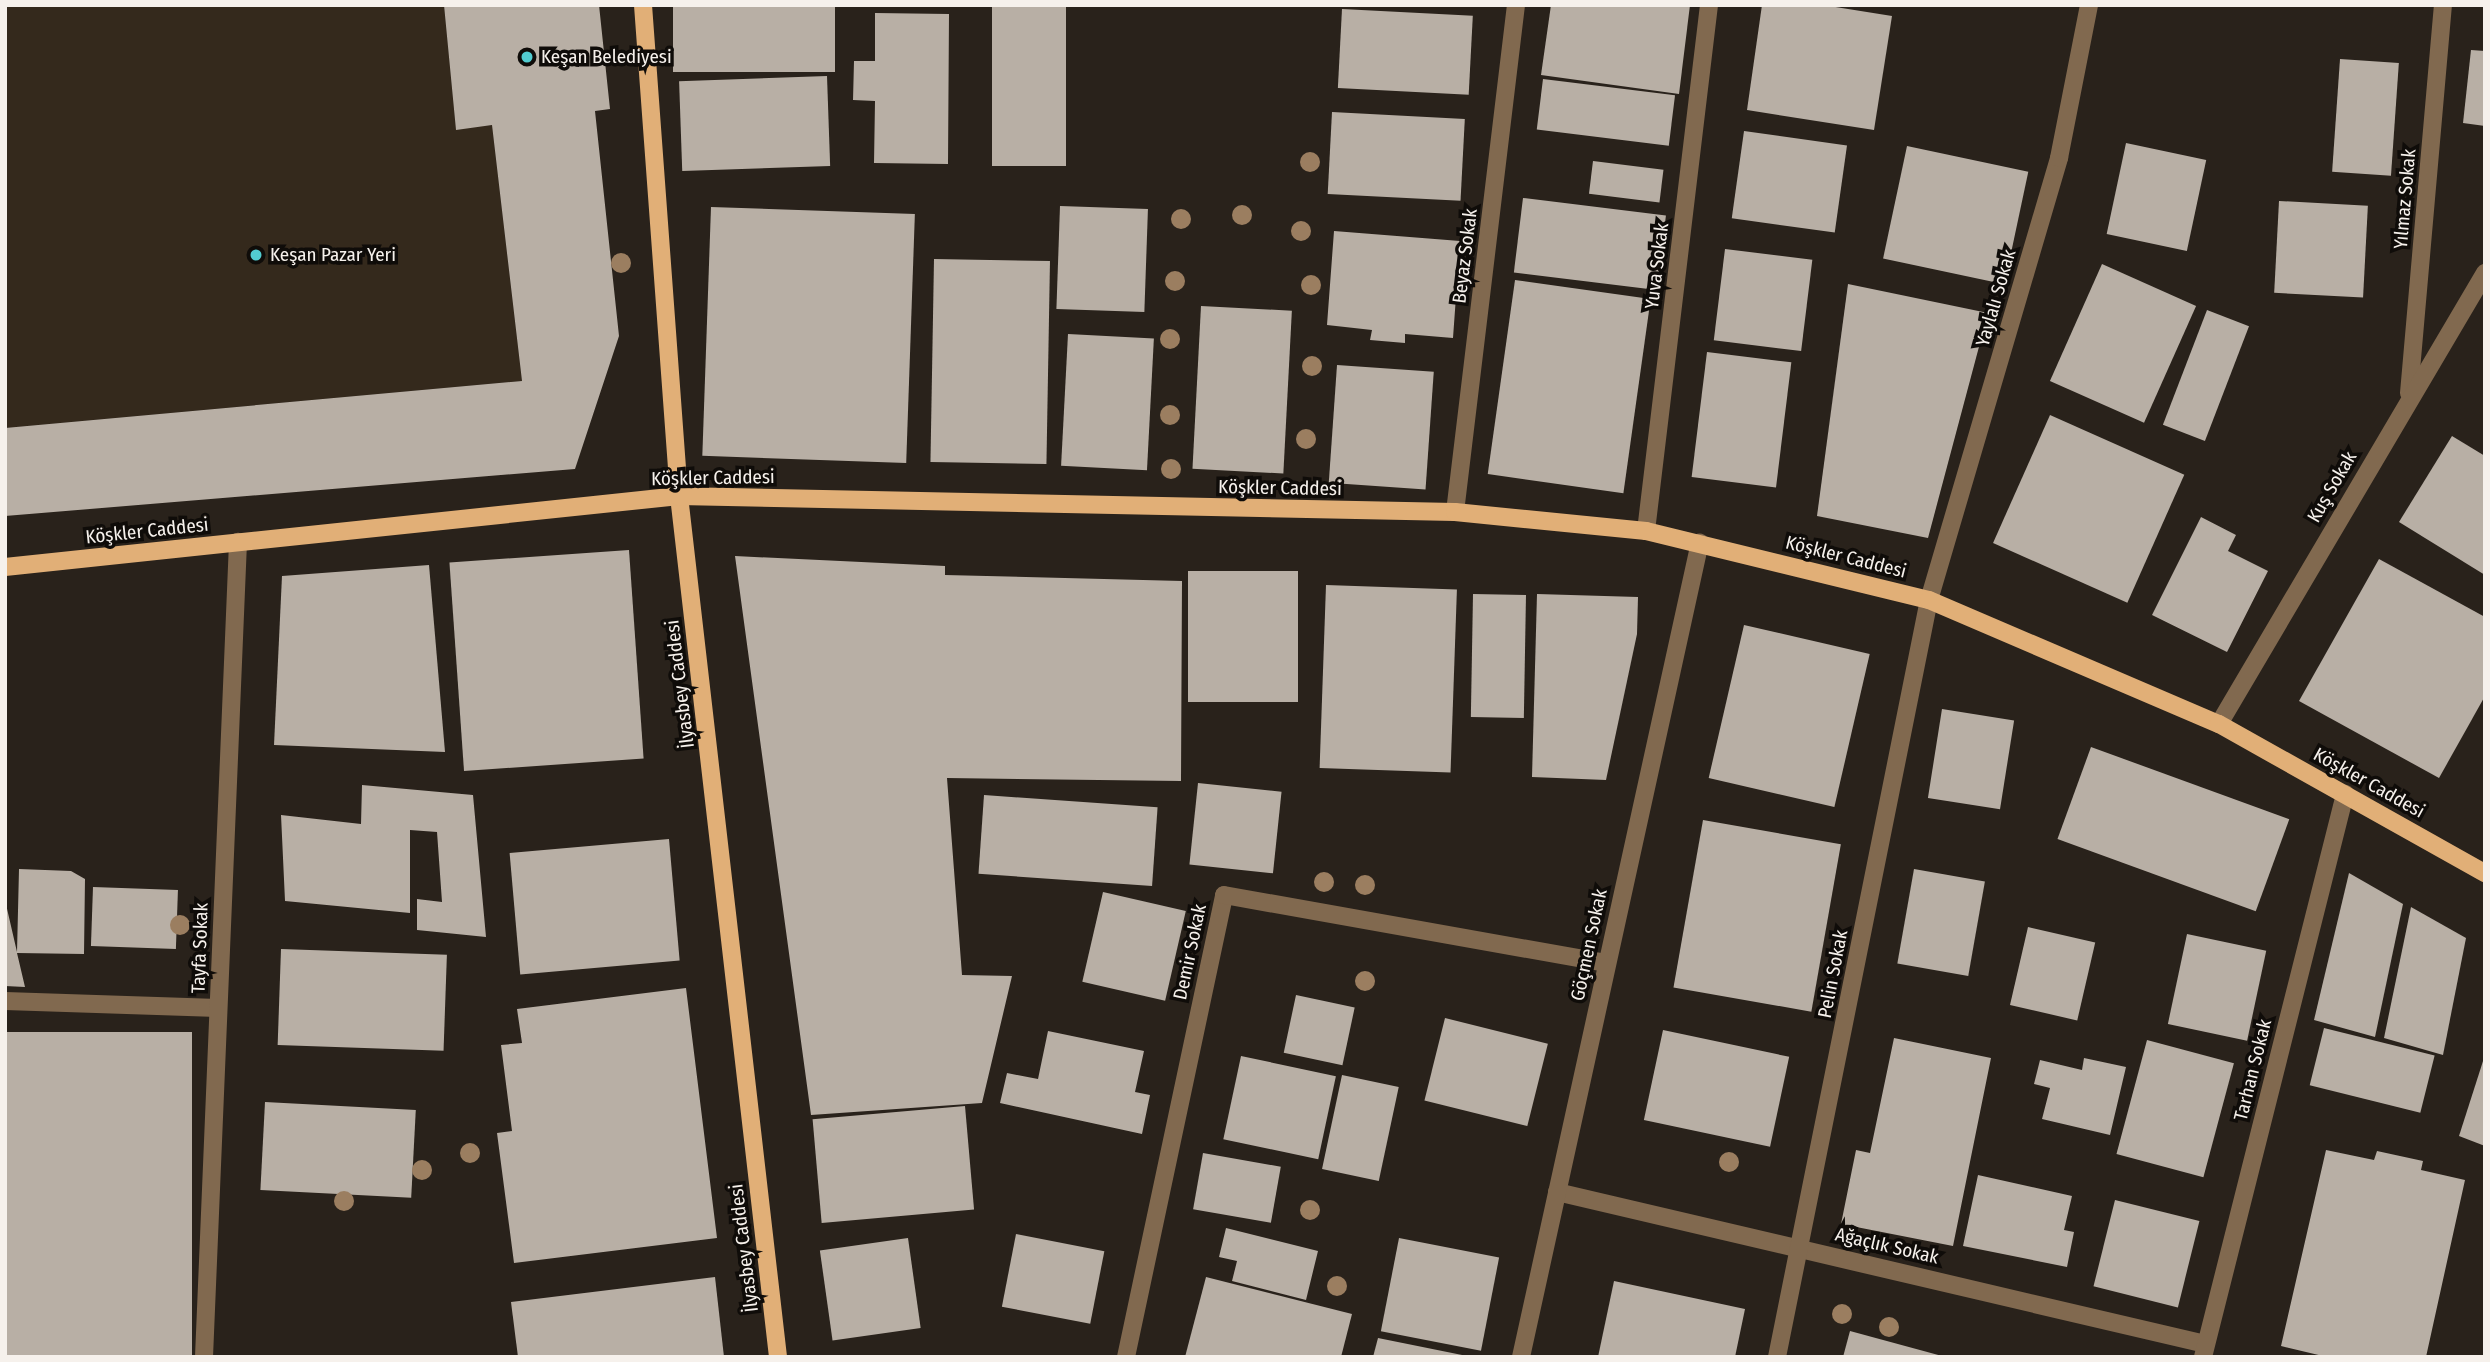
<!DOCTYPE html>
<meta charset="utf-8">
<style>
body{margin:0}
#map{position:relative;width:2490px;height:1362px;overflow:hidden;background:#29221b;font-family:"Fira Sans Condensed",sans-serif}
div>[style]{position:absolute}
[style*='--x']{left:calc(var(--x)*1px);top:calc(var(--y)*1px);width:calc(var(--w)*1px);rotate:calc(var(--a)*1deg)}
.built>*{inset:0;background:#34291c}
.building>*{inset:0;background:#b8afa5;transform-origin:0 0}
.minor>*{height:18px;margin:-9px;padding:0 9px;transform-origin:9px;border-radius:9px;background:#81694f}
.major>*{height:18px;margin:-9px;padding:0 9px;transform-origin:9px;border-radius:9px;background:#e1af77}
.trees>*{width:20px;height:20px;margin:-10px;border-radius:50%;background:#9b7e60}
.dots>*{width:19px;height:19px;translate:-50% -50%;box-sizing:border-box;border:4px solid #0f0c09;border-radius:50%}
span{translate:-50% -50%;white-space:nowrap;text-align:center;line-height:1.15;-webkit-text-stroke:7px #0f0c09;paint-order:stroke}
.poi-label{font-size:19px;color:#f6f1ec}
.left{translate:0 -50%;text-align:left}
.street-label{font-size:19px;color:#f6f1ec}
.frame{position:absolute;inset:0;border:7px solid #f6f1ec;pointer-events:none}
</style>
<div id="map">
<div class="built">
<i style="clip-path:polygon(5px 5px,444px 5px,456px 129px,492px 125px,522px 381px,5px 428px)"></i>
</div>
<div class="building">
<i style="clip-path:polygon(444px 5px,599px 5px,610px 109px,595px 111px,619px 336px,575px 469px,5px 516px,5px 428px,522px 381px,492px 125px,456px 130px)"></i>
<i style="left:673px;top:5px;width:162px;height:67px"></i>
<i style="left:992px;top:5px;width:74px;height:161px"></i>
<i style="clip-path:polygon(1551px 5px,1690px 5px,1679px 94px,1541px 75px)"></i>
<i style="clip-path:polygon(1762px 5px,1823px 5px,1892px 16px,1874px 130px,1747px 110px)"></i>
<i style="left:1342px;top:9px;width:131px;height:79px;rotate:3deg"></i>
<i style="clip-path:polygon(875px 13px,949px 14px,948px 164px,874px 163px,875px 101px,853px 100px,854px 61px,875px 61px)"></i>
<i style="clip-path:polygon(2471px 50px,2485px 51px,2485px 126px,2463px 123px)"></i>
<i style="left:2340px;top:59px;width:59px;height:113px;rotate:4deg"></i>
<i style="left:827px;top:76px;width:90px;height:148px;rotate:88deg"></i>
<i style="left:1543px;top:79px;width:133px;height:51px;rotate:7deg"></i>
<i style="left:1332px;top:112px;width:133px;height:82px;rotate:3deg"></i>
<i style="left:1744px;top:131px;width:104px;height:88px;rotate:8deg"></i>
<i style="left:2126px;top:143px;width:82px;height:93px;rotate:12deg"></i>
<i style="left:1907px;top:146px;width:124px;height:115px;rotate:12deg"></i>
<i style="left:1593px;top:161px;width:71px;height:33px;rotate:7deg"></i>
<i style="left:1523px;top:198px;width:144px;height:75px;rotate:7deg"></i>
<i style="left:2279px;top:201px;width:89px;height:92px;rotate:3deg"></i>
<i style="left:1060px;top:206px;width:88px;height:103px;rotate:2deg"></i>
<i style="left:711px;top:207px;width:204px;height:249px;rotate:2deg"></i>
<i style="clip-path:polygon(1334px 231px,1460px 241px,1453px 338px,1405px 334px,1405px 343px,1370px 340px,1372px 330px,1327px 325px)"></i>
<i style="left:1725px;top:249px;width:88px;height:92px;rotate:7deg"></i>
<i style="left:934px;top:259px;width:116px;height:203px;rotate:1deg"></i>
<i style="left:2102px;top:264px;width:103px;height:128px;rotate:24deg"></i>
<i style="left:1515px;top:280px;width:137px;height:196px;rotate:8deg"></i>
<i style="clip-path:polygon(1848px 284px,1988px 313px,1928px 538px,1817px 516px)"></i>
<i style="left:1201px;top:306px;width:91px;height:163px;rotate:3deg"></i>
<i style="left:2207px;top:310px;width:45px;height:123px;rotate:21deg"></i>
<i style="left:1068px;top:334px;width:86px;height:132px;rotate:3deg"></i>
<i style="left:1707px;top:352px;width:85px;height:126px;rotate:7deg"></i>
<i style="left:1337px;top:365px;width:97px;height:118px;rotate:4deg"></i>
<i style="left:2050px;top:415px;width:147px;height:140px;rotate:24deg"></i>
<i style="clip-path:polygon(2452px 436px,2485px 456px,2485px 575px,2399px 522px)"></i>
<i style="clip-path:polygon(2201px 517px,2236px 535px,2228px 551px,2268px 571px,2227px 652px,2152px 615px)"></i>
<i style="left:629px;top:550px;width:209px;height:180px;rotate:86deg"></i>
<i style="clip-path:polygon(735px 556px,945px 566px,945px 575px,1182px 581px,1181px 781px,947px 778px,962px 975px,1012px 976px,982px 1103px,811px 1115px)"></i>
<i style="clip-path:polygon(2379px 559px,2485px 617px,2485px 696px,2439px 778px,2299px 701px)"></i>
<i style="clip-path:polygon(429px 565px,445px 752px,274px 745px,282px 576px)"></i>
<i style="left:1188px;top:571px;width:110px;height:131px"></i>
<i style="left:1326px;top:585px;width:131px;height:183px;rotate:2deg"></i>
<i style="left:1473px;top:594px;width:53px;height:123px;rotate:1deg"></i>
<i style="clip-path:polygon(1537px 594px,1638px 597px,1637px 634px,1606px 780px,1532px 777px)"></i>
<i style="left:1744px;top:625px;width:129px;height:157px;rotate:13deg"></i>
<i style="left:1942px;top:709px;width:73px;height:90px;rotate:9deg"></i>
<i style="left:2091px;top:747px;width:211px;height:98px;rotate:20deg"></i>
<i style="left:1198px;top:783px;width:84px;height:82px;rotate:6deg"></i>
<i style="clip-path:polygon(362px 785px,473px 795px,486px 937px,417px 930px,417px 899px,442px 902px,437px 832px,410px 830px,410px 913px,285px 901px,281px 815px,361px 824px)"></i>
<i style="left:984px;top:795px;width:174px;height:79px;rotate:4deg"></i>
<i style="left:1703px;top:820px;width:140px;height:170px;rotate:10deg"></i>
<i style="left:669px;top:839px;width:122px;height:160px;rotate:85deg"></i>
<i style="clip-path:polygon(19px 869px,71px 871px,85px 879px,84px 954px,17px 953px,25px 987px,5px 986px,5px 900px,17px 952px)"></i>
<i style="left:1914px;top:869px;width:72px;height:96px;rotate:10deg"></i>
<i style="clip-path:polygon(2349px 873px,2403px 904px,2375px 1037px,2314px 1020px)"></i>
<i style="left:93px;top:887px;width:85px;height:59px;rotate:2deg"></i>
<i style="left:1103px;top:892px;width:85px;height:92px;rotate:13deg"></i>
<i style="clip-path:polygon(2411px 907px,2466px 938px,2443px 1055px,2384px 1038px)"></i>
<i style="left:2028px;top:927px;width:69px;height:80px;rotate:13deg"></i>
<i style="left:2187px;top:934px;width:81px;height:92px;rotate:12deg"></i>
<i style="left:281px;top:949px;width:166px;height:96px;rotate:2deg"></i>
<i style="clip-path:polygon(686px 988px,717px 1238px,514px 1263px,497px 1133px,512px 1131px,501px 1045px,522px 1043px,517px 1009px)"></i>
<i style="left:1296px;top:995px;width:60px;height:59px;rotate:12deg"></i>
<i style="left:1445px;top:1018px;width:106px;height:85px;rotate:14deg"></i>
<i style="left:2324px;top:1028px;width:114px;height:59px;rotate:14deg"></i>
<i style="left:1663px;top:1030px;width:129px;height:92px;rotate:12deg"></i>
<i style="clip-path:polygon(1048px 1031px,1144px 1051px,1135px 1092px,1150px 1095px,1142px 1134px,1000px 1103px,1007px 1073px,1038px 1079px)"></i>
<i style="left:5px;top:1032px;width:187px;height:325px"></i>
<i style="clip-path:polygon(1894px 1038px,1991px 1058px,1953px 1246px,1841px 1224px,1856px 1150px,1870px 1153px)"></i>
<i style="left:2147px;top:1040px;width:90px;height:118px;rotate:15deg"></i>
<i style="left:1241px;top:1056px;width:97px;height:85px;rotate:12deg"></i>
<i style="clip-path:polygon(2084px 1058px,2126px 1067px,2110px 1135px,2042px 1119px,2050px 1088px,2034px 1084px,2040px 1060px,2082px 1070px)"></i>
<i style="clip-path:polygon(2484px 1058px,2485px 1058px,2485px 1146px,2459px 1136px)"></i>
<i style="left:1342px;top:1075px;width:58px;height:96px;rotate:12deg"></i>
<i style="left:265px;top:1102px;width:151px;height:88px;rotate:3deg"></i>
<i style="left:965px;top:1106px;width:104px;height:153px;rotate:85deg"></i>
<i style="clip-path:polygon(2326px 1150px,2374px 1160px,2377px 1151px,2423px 1161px,2421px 1170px,2465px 1180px,2426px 1357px,2327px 1357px,2281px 1346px)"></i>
<i style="left:1203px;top:1153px;width:79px;height:57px;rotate:10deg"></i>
<i style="clip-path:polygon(1978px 1175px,2072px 1196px,2064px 1230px,2074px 1232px,2067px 1267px,1963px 1246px)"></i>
<i style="left:2115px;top:1200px;width:87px;height:89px;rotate:14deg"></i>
<i style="clip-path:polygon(1226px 1228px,1318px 1251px,1306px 1300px,1232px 1281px,1237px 1261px,1219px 1257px)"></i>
<i style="left:1016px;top:1234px;width:90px;height:74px;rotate:11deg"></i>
<i style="left:908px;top:1238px;width:91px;height:89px;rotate:82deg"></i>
<i style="left:1399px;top:1238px;width:102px;height:95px;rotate:11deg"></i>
<i style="clip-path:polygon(715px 1277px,724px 1357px,518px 1357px,511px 1302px)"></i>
<i style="clip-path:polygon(1206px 1277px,1352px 1314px,1341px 1357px,1185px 1357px)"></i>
<i style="clip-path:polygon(1614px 1281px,1745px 1309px,1735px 1357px,1598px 1357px)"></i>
<i style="clip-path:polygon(1850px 1331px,1942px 1356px,1942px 1357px,1843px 1357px)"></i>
<i style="clip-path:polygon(1378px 1338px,1467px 1356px,1467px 1357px,1373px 1357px)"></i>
</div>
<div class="minor">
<i style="--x:2409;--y:393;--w:389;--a:-85"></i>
<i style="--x:1455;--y:512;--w:511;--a:-83.14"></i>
<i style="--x:1646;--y:531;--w:530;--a:-83.17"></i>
<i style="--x:2219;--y:724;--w:524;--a:-59.47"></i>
<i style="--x:5;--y:1001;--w:213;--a:1.9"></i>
<i style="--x:1557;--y:1192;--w:666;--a:13.2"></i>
<i style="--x:204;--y:1357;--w:816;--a:-87.61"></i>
<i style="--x:1126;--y:1357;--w:472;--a:-78"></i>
<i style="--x:1224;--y:895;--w:389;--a:10.1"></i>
<i style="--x:1521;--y:1357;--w:834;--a:-77.61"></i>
<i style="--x:1777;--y:1357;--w:772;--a:-78.65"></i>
<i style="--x:1929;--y:600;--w:461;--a:-73.6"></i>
<i style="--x:2059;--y:158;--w:156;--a:-78.9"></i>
<i style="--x:2203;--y:1357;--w:581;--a:-75.84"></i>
</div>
<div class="major">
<i style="--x:643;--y:5;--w:492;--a:85.8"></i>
<i style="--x:679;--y:496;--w:867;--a:83.44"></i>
<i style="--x:5;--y:567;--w:678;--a:-6.01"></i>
<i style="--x:679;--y:496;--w:776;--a:1.18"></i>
<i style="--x:1455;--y:512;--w:192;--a:5.7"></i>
<i style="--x:1646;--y:531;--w:291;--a:13.7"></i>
<i style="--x:1929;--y:600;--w:315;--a:23.2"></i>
<i style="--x:2219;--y:724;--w:305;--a:29.3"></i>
</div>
<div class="trees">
<i style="left:1310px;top:162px"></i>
<i style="left:1242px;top:215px"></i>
<i style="left:1181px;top:219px"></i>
<i style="left:1301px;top:231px"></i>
<i style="left:621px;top:263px"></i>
<i style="left:1175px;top:281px"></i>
<i style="left:1311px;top:285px"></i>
<i style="left:1170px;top:339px"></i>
<i style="left:1312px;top:366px"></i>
<i style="left:1170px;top:415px"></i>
<i style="left:1306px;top:439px"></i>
<i style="left:1171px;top:469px"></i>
<i style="left:1324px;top:882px"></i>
<i style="left:1365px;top:885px"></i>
<i style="left:180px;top:925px"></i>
<i style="left:1365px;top:981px"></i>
<i style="left:470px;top:1153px"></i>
<i style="left:1729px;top:1162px"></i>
<i style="left:422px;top:1170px"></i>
<i style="left:344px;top:1201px"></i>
<i style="left:1310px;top:1210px"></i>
<i style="left:1337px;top:1286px"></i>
<i style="left:1842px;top:1314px"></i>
<i style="left:1889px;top:1327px"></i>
</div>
<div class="dots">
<i style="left:527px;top:57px;background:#52ccd0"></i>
<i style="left:256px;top:255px;background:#52ccd0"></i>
</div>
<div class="poi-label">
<span class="left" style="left:541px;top:57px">Keşan Belediyesi</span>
<span class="left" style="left:270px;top:255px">Keşan Pazar Yeri</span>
</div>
<div class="street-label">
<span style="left:2405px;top:199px;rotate:-85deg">Yılmaz Sokak</span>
<span style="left:1465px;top:256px;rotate:-83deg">Beyaz Sokak</span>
<span style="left:1657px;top:266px;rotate:-83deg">Yuva Sokak</span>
<span style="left:1996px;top:298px;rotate:-74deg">Yaylalı Sokak</span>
<span style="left:713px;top:478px;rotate:-1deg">Köşkler Caddesi</span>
<span style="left:2332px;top:487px;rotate:-60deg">Kuş Sokak</span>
<span style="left:1280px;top:488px;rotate:1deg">Köşkler Caddesi</span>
<span style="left:147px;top:531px;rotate:-6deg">Köşkler Caddesi</span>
<span style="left:1846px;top:557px;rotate:14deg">Köşkler Caddesi</span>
<span style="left:680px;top:684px;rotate:-97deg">İlyasbey Caddesi</span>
<span style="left:2369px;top:783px;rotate:29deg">Köşkler Caddesi</span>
<span style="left:1589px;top:945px;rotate:-78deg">Göçmen Sokak</span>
<span style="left:200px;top:948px;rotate:-88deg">Tayfa Sokak</span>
<span style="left:1190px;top:952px;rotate:-78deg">Demir Sokak</span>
<span style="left:1833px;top:974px;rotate:-79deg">Pelin Sokak</span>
<span style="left:2253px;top:1070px;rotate:-76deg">Tarhan Sokak</span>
<span style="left:1887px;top:1246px;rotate:13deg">Ağaçlık Sokak</span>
<span style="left:744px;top:1248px;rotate:-97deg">İlyasbey Caddesi</span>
</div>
<div class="frame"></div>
</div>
